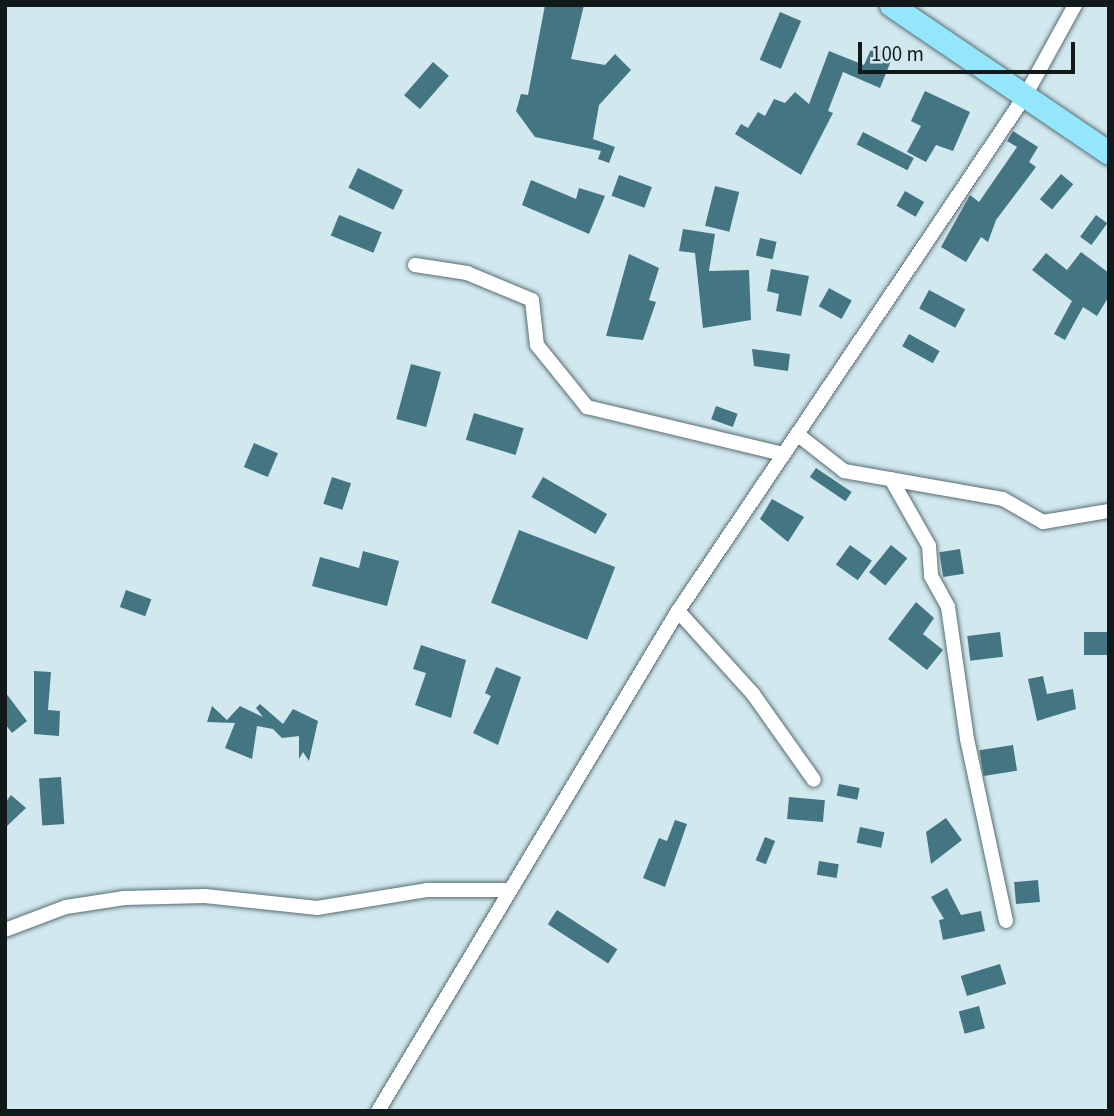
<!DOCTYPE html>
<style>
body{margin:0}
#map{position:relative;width:1114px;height:1116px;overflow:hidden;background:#d1e8ef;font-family:"Source Sans 3",sans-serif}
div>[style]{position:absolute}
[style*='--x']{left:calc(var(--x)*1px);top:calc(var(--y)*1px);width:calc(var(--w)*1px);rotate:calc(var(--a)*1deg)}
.building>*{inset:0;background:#437582;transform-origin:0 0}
.roads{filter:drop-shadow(0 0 2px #586d72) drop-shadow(0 0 2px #586d72)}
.minor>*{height:14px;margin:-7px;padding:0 7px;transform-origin:7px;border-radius:7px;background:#fff}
.trunk>*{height:23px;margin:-11.5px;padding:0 11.5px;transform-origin:11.5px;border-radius:11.5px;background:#93e6fc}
span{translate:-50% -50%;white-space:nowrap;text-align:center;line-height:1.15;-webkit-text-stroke:7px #d1e8ef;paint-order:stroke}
.frame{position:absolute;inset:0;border:7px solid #11191b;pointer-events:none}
.scale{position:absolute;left:858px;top:42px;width:217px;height:32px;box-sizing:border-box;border:4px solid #11191b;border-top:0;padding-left:9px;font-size:21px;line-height:24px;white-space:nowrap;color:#11191b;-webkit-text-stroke:5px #d1e8ef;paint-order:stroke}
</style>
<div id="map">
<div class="building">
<i style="clip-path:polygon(545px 5px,584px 5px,571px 59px,605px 65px,615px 54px,631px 70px,599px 105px,593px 139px,615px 147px,609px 163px,598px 159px,601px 151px,535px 137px,516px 111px,521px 94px,528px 95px)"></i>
<i style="left:780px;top:12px;width:23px;height:52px;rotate:23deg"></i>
<i style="clip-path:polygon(872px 47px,893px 56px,880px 88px,843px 72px,828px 111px,833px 113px,801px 175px,735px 134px,741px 124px,748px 128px,758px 112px,765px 116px,774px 99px,785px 103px,795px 92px,809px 104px,829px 51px,864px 65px)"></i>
<i style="left:433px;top:62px;width:21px;height:44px;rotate:41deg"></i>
<i style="clip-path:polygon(925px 91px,970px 112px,953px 151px,936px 145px,926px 162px,907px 152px,921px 126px,911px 121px)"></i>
<i style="clip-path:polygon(1013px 131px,1038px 147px,1029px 162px,1036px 167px,996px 220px,988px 242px,981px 237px,966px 262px,941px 247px,970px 195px,979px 202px,1017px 147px,1007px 141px)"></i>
<i style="left:863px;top:132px;width:57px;height:14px;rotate:27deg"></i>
<i style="left:358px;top:168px;width:50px;height:22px;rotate:26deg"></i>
<i style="left:1061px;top:174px;width:16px;height:33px;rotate:40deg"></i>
<i style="left:619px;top:175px;width:35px;height:22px;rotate:20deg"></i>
<i style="clip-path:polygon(531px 180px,576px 199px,579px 188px,605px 196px,589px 234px,522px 205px)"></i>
<i style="left:715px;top:186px;width:25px;height:41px;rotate:14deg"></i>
<i style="left:905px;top:191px;width:22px;height:17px;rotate:30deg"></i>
<i style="left:339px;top:215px;width:46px;height:22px;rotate:22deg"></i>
<i style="left:1096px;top:215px;width:14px;height:27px;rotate:36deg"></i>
<i style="clip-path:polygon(683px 229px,715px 234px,709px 271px,749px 270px,751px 320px,703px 328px,695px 253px,679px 251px)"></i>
<i style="left:760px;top:238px;width:17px;height:18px;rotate:13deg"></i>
<i style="clip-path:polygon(1081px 252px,1109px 273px,1109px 296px,1097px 316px,1083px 307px,1065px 340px,1054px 334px,1072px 301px,1032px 270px,1046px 253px,1067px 270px)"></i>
<i style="clip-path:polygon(629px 254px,659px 268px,649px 300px,656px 302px,643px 340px,606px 336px)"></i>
<i style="clip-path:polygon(771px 269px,809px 276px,801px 316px,776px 311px,779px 294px,767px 291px)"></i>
<i style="left:829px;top:288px;width:26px;height:21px;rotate:29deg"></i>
<i style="left:929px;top:290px;width:41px;height:21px;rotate:28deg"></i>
<i style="left:909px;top:334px;width:35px;height:14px;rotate:29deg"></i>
<i style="clip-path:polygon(752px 349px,790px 354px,788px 371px,754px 366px)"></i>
<i style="left:411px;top:364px;width:31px;height:57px;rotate:15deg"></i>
<i style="left:716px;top:406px;width:23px;height:14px;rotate:20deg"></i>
<i style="left:474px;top:413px;width:52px;height:28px;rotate:17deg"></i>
<i style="left:254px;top:443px;width:26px;height:26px;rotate:23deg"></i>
<i style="left:816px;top:468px;width:43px;height:11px;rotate:34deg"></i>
<i style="left:332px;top:477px;width:20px;height:28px;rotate:18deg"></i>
<i style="left:543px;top:477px;width:74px;height:23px;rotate:30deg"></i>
<i style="clip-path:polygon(772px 499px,804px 517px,788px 542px,760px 519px)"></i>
<i style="left:519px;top:530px;width:103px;height:78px;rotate:21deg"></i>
<i style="left:850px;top:545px;width:27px;height:24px;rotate:36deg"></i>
<i style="left:891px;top:545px;width:21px;height:35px;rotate:39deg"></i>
<i style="left:960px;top:549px;width:25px;height:21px;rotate:81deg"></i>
<i style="clip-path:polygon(363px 551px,399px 561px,387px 606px,312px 586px,320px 557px,359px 568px)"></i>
<i style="left:126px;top:590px;width:27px;height:18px;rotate:20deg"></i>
<i style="clip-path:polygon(916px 602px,934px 618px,923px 634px,943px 650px,927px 670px,888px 639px)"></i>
<i style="left:1000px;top:632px;width:25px;height:33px;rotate:83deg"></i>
<i style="left:1109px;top:632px;width:23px;height:25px;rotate:90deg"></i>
<i style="clip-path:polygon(421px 645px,466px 660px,451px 718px,415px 705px,426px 673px,413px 669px)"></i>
<i style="clip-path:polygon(496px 667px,521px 677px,498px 745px,473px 733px,491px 696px,485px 693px)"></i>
<i style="clip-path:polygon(34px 671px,51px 672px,48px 710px,60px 711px,59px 736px,34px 734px)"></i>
<i style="clip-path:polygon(1043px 676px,1047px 694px,1073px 689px,1076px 709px,1037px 721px,1028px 679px)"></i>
<i style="clip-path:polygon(5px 692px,27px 721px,12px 733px,5px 724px)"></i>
<i style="clip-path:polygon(260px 704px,283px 724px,293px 709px,318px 721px,309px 761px,303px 752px,299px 759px,299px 736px,282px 738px,273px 729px,257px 726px,252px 759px,225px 748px,235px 723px,207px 722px,212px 706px,227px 720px,240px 706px,263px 717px,256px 708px)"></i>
<i style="left:1013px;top:745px;width:26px;height:34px;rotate:81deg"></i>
<i style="left:61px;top:777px;width:47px;height:22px;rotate:86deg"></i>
<i style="left:839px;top:784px;width:21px;height:12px;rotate:11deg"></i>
<i style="clip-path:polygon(11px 795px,26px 808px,5px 828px,5px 803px)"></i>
<i style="left:789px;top:797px;width:36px;height:22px;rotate:5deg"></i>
<i style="clip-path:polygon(946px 818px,962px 840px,931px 864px,926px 832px)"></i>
<i style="clip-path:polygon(675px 820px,687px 824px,665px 887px,643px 878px,659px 838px,667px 841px)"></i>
<i style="left:860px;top:827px;width:25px;height:16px;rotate:12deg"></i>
<i style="left:765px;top:837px;width:11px;height:25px;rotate:22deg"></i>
<i style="left:819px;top:861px;width:20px;height:14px;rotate:9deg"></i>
<i style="left:1038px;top:880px;width:22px;height:24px;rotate:85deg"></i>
<i style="clip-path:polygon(947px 888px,961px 915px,981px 911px,985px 931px,943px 940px,939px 920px,944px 919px,931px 897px)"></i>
<i style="left:557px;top:910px;width:72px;height:17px;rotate:33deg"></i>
<i style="left:1000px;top:964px;width:21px;height:41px;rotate:73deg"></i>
<i style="left:979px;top:1006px;width:23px;height:21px;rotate:75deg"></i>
</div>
<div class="roads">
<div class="minor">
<i style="--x:415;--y:265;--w:53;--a:8.7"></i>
<i style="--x:467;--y:273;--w:70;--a:22.6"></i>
<i style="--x:532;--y:300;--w:45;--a:83.7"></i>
<i style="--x:537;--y:345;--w:80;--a:51.1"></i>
<i style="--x:587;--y:407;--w:202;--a:13.5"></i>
<i style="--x:797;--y:434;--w:60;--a:38.2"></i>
<i style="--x:844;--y:471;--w:161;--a:10"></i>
<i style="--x:1003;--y:499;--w:46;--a:29.9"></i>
<i style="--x:1043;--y:522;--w:67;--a:-9.5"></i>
<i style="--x:891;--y:479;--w:77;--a:60.4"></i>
<i style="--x:929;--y:546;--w:30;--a:86"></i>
<i style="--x:931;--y:576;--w:35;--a:61"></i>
<i style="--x:948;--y:607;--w:133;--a:81.8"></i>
<i style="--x:967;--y:739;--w:186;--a:77.9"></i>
<i style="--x:678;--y:611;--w:112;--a:47.9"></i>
<i style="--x:753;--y:694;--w:105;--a:54.7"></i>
<i style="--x:5;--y:930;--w:65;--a:-20.7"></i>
<i style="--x:66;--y:907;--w:59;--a:-8.8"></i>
<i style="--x:124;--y:898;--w:81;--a:-1.4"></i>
<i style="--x:205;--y:896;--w:113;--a:6.1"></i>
<i style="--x:317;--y:908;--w:111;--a:-9.3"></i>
<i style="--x:427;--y:890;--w:83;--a:0"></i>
<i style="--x:378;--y:1111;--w:583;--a:-59.04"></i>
<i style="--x:678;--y:611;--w:621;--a:-56.03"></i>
<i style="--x:1025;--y:96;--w:104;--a:-61.2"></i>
</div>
<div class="trunk">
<i style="--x:891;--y:5;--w:263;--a:34.2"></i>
</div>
</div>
<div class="frame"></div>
<div class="scale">100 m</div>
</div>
